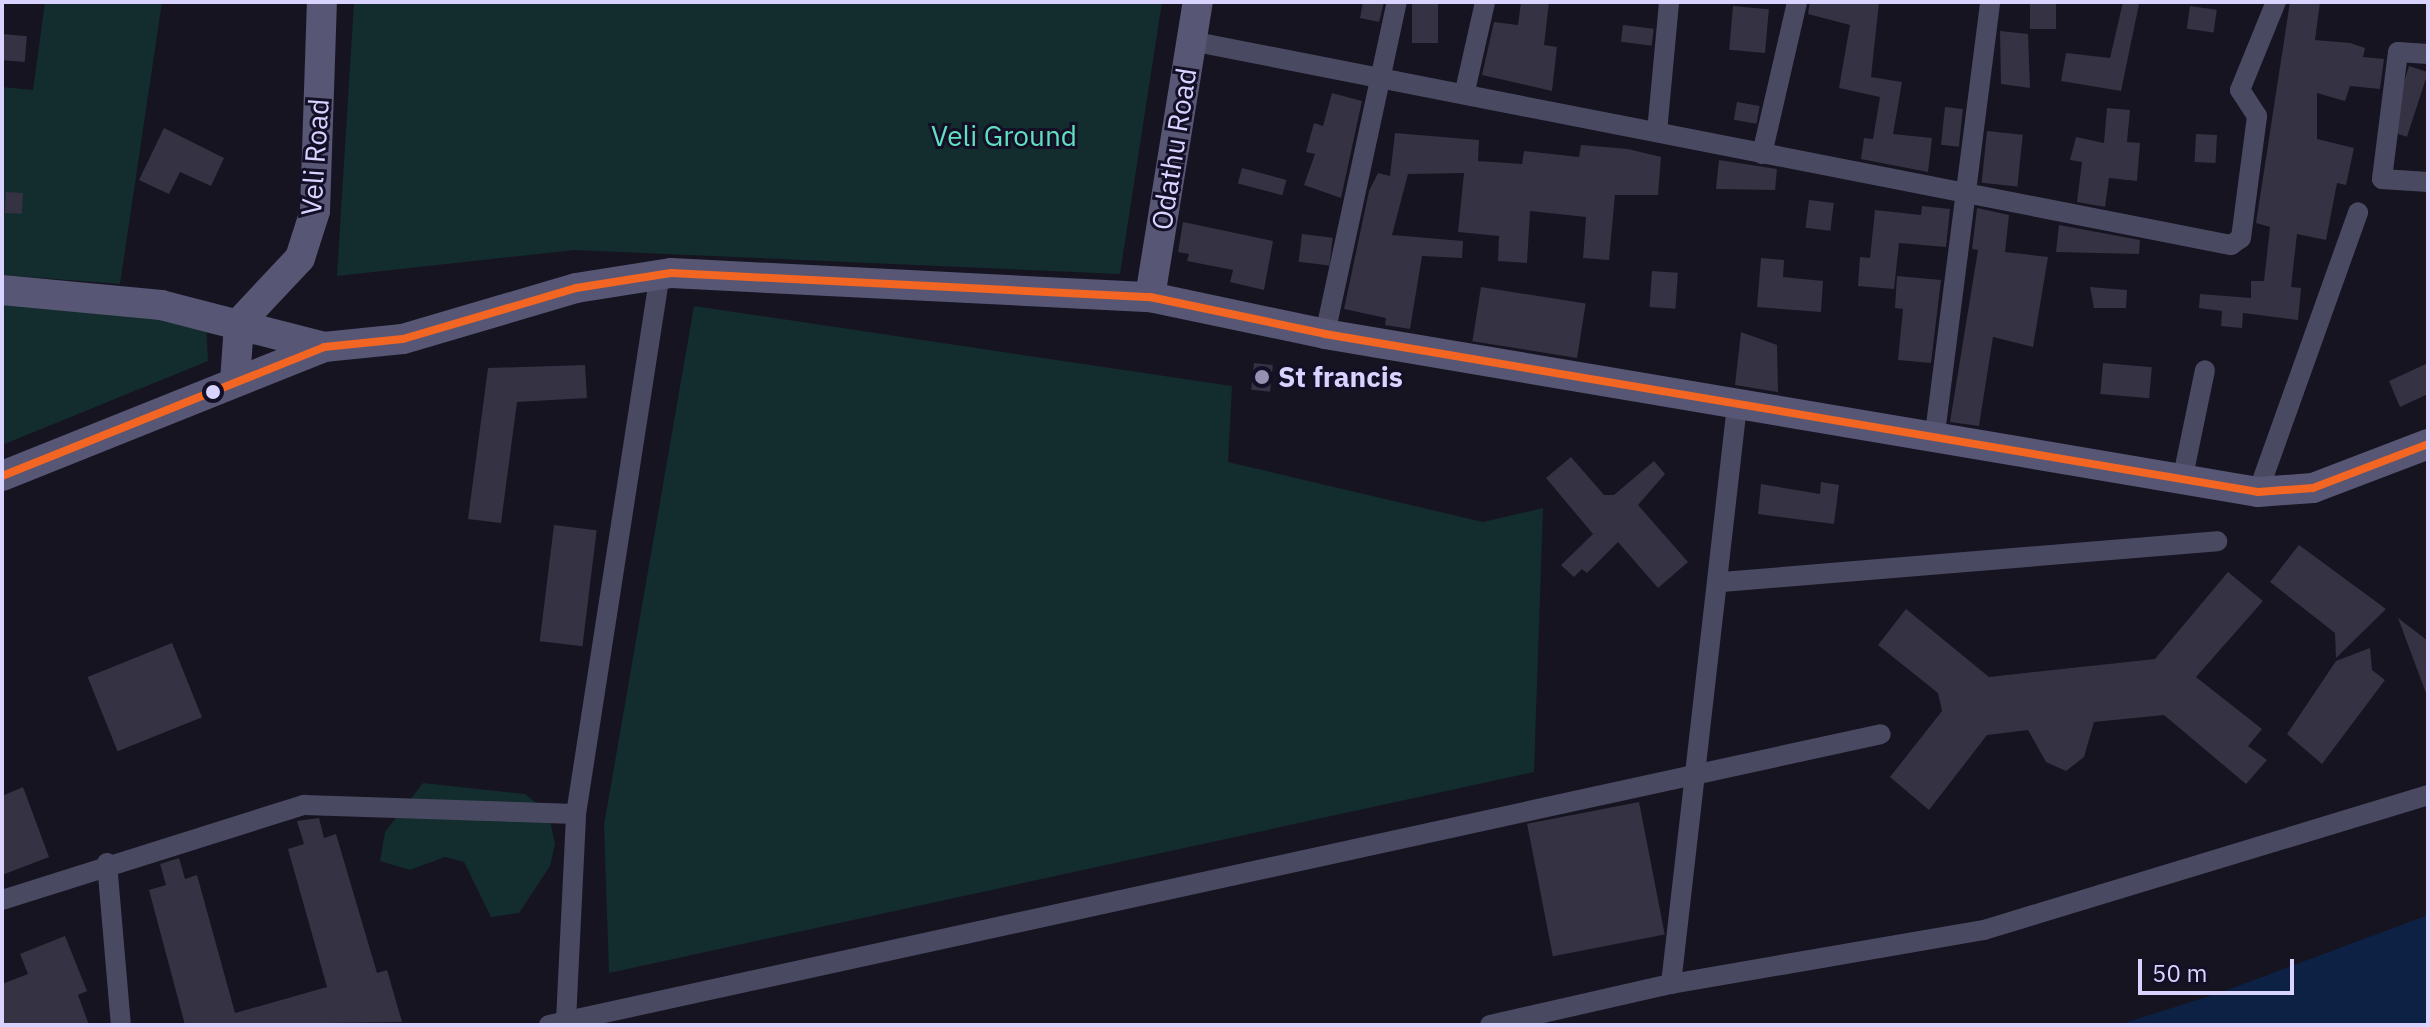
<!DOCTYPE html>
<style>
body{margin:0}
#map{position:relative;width:2430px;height:1027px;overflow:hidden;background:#161421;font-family:"IBM Plex Sans",sans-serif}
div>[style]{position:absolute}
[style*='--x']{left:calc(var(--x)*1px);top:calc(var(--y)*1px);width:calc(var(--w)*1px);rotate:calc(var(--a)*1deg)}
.green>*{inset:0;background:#132c2d}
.water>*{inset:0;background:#0d2144}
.building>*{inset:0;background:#343243;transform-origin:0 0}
.street>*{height:20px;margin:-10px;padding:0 10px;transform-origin:10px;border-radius:10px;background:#4a4962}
.secondary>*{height:30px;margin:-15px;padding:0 15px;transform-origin:15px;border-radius:15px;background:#575674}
.bus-1>*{height:8px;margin:-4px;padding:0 4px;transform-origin:4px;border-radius:4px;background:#f26522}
.dots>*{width:22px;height:22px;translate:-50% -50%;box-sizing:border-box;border:4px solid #130f26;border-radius:50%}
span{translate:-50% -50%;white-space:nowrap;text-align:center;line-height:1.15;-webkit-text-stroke:6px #130f26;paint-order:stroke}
.park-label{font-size:28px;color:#5fe0c0}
.street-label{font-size:28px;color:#d9d4ff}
.poi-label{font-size:28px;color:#d9d4ff;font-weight:700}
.left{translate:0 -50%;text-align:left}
.frame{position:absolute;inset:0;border:4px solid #d9d4ff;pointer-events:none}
.scale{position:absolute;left:2138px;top:959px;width:156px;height:36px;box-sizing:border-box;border:4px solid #d9d4ff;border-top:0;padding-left:10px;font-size:24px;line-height:28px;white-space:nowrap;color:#d9d4ff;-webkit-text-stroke:6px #130f26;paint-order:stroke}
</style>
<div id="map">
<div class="green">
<i style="clip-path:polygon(45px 2px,162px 2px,120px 284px,2px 275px,2px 87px,33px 90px)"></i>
<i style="clip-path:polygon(354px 2px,1162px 2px,1120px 274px,575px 250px,337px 276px)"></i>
<i style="clip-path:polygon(2px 297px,206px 325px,208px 361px,2px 445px)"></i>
<i style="clip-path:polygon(694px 306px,1232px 386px,1228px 462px,1483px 522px,1543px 508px,1534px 772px,609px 973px,604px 825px)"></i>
<i style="clip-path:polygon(423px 783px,525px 794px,548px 812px,555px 844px,550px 866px,519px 913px,491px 917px,464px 862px,445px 857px,410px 870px,380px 861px,385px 832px)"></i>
</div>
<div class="water">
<i style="clip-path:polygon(2428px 915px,2428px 1025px,2118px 1025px,2219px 993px)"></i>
</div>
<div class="building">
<i style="clip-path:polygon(1363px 2px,1384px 2px,1379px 22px,1360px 18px)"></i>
<i style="left:1412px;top:2px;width:26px;height:41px"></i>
<i style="clip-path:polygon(1521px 2px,1549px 2px,1544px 45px,1557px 47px,1552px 91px,1482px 75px,1494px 22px,1518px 25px)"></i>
<i style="clip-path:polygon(1810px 2px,1879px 2px,1871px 77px,1902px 82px,1893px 134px,1932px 138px,1928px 172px,1861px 159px,1864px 138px,1873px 139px,1880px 97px,1839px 88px,1850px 25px,1808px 14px)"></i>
<i style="left:2030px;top:2px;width:26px;height:27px"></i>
<i style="clip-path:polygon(2123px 2px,2139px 4px,2121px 91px,2061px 81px,2066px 53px,2110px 58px)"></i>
<i style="clip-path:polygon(2290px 2px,2320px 2px,2315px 40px,2350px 43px,2365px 48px,2363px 57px,2384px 59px,2380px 89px,2350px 86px,2345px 101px,2317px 93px,2317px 139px,2354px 148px,2346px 185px,2337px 183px,2326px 240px,2297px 234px,2291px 287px,2301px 288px,2298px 320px,2243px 313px,2242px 328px,2221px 326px,2222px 311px,2199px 308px,2200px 294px,2251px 298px,2251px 281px,2264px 281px,2270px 227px,2256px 223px)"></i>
<i style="left:1733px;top:6px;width:36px;height:44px;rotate:5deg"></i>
<i style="left:2190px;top:6px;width:27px;height:23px;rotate:8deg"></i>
<i style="left:1623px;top:25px;width:31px;height:17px;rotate:7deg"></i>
<i style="clip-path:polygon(2000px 31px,2028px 34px,2030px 88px,2001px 84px)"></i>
<i style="left:2px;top:34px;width:25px;height:26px;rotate:5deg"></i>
<i style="left:2409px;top:66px;width:20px;height:68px;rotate:18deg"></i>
<i style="clip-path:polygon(1332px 93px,1362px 101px,1341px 198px,1304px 185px,1315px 154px,1306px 152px,1314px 123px,1323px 126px)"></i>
<i style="left:1737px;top:102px;width:23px;height:18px;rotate:10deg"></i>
<i style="left:1945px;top:107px;width:18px;height:38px;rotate:6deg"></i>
<i style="clip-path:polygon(2107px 108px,2130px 110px,2127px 142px,2140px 143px,2137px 181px,2109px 178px,2105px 207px,2077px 202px,2082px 162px,2070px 160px,2076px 137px,2104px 143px)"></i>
<i style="clip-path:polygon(164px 128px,224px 158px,211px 186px,180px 172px,169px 194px,139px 180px)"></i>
<i style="left:1987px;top:131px;width:36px;height:52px;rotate:6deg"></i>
<i style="clip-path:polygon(1395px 133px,1479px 140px,1478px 161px,1522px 164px,1524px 151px,1579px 157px,1581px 145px,1628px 149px,1661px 157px,1658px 195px,1615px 195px,1609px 260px,1583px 258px,1586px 217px,1530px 211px,1527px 263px,1498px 261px,1499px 236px,1458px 232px,1464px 173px,1408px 174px,1392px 235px,1463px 241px,1462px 258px,1422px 256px,1410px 329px,1385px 325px,1386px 318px,1344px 309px,1369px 191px,1378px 173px,1390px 176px)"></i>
<i style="left:2196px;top:134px;width:21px;height:28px;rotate:3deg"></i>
<i style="clip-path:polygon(1719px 160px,1777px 169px,1775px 190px,1716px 189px)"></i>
<i style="left:1242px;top:168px;width:46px;height:16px;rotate:15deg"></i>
<i style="left:6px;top:192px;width:17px;height:21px;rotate:3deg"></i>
<i style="left:1809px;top:200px;width:25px;height:28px;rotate:7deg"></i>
<i style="clip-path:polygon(1922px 206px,1950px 209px,1946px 247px,1899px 243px,1894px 289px,1858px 286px,1860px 257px,1870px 258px,1875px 210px,1921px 215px)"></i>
<i style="clip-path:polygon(1977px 208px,2009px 215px,2005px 252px,2048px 257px,2033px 347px,1993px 337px,1979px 426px,1950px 422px,1978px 250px,1972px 249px)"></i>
<i style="clip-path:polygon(1183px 222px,1273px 241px,1264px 290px,1230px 282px,1233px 270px,1187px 261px,1189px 254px,1178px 252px)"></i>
<i style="clip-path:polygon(2059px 225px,2140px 240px,2139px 254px,2056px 252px)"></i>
<i style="left:1302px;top:234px;width:31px;height:28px;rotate:7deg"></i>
<i style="clip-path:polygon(1761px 258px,1784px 260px,1783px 277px,1823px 281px,1821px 312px,1757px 307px)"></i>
<i style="left:1652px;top:271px;width:26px;height:36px;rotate:4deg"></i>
<i style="clip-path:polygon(1897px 276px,1941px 280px,1931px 363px,1898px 360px,1903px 309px,1895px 308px)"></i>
<i style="left:1481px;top:287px;width:106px;height:55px;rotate:9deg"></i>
<i style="clip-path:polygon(2090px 287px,2127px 290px,2126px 308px,2094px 308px)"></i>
<i style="clip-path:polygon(1741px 332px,1777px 345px,1778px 392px,1735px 385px)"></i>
<i style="left:1254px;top:363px;width:19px;height:27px;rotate:6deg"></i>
<i style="left:2103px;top:363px;width:49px;height:31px;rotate:5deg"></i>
<i style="clip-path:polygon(2428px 363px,2428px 394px,2400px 407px,2389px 381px)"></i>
<i style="clip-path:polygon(585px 365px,587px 398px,517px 402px,501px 523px,468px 519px,488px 368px)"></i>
<i style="clip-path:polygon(1571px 457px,1604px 495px,1614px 495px,1654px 461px,1665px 474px,1638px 505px,1688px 562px,1658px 588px,1618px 542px,1587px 573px,1582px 569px,1574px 577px,1561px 565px,1593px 534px,1546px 478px)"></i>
<i style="clip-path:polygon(1821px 482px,1839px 485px,1834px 524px,1758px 514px,1761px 484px,1820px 494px)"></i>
<i style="left:554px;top:525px;width:43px;height:117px;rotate:7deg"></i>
<i style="clip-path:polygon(2299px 545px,2386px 609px,2336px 658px,2335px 633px,2270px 582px)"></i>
<i style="clip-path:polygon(2228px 572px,2263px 601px,2196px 677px,2262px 729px,2248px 746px,2267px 760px,2246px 784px,2164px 715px,2094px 722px,2084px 757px,2066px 771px,2046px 762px,2028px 730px,1987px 735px,1929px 810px,1890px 777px,1942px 711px,1938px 693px,1878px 645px,1906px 609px,1989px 677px,2155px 659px)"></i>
<i style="clip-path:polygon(2398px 618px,2428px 641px,2428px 692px,2426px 693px)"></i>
<i style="left:172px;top:643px;width:80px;height:91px;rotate:68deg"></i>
<i style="clip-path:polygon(2370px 648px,2372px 670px,2385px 680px,2322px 764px,2287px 734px,2336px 661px)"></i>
<i style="clip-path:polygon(23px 787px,49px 857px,2px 875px,2px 796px)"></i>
<i style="left:1639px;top:802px;width:135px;height:114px;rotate:79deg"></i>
<i style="clip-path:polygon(319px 818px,324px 838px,336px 834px,377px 973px,387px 970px,402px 1022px,185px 1025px,149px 890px,166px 885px,160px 864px,179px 858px,185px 879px,197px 875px,235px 1013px,327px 987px,288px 849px,304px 844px,297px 821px)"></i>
<i style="clip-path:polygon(65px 936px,87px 991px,78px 995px,89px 1025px,2px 1025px,2px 984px,28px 974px,20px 954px)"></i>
</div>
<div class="street">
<i style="--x:1191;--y:41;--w:1060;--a:11.1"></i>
<i style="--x:2231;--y:245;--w:12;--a:-35"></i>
<i style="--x:2241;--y:238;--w:123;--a:-82.5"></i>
<i style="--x:2257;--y:116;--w:31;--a:-123"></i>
<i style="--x:2240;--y:90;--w:95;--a:-67.8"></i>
<i style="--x:2428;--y:54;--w:30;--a:-176"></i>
<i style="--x:2398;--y:52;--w:128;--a:97.2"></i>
<i style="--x:2382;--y:179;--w:46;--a:3.7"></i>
<i style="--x:1465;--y:91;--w:91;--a:-77.3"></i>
<i style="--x:1657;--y:132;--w:131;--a:-84.7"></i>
<i style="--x:1762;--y:154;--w:156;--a:-77"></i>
<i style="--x:1325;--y:334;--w:340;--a:-77.8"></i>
<i style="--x:1934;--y:441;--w:443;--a:-82.7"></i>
<i style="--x:2182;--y:481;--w:113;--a:-78.3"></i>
<i style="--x:2258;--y:492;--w:297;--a:-70.3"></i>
<i style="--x:1722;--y:582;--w:497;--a:-4.7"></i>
<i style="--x:107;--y:863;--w:163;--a:85.1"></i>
<i style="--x:2;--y:900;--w:317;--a:-17.5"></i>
<i style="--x:304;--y:805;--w:272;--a:1.9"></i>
<i style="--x:1671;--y:984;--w:582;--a:-83.49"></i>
<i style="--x:566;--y:1021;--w:207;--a:-87.2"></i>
<i style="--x:576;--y:814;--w:547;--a:-81.17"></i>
<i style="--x:549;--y:1025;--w:1363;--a:-12.32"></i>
<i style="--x:1490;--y:1025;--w:186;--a:-12.8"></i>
<i style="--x:1671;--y:984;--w:318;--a:-9.8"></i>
<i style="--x:1984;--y:930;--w:464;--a:-16.9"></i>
</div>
<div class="secondary">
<i style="--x:2;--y:290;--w:160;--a:5.4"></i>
<i style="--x:161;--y:305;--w:168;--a:14.4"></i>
<i style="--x:1150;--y:297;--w:299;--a:-80.8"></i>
<i style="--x:235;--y:382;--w:59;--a:-86.1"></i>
<i style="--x:239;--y:323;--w:89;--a:-46.8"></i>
<i style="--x:300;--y:258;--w:49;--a:-72.3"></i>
<i style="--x:315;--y:211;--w:209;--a:-88.1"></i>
<i style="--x:2;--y:476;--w:347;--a:-21.8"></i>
<i style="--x:324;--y:347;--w:79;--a:-5.8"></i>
<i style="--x:403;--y:339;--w:180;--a:-16.4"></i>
<i style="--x:576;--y:288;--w:96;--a:-9"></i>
<i style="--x:671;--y:273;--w:480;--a:2.9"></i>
<i style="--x:1150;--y:297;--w:179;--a:11.9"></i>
<i style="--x:1325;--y:334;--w:946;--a:9.61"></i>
<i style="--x:2258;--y:492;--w:55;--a:-4.2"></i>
<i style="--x:2313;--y:488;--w:123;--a:-20.9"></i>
</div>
<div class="bus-1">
<i style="--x:2;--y:476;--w:347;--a:-21.8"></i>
<i style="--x:324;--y:347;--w:79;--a:-5.8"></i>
<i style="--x:403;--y:339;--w:180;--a:-16.4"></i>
<i style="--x:576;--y:288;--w:96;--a:-9"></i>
<i style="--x:671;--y:273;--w:480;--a:2.9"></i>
<i style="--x:1150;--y:297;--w:179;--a:11.9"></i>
<i style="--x:1325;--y:334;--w:946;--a:9.61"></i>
<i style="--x:2258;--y:492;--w:55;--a:-4.2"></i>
<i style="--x:2313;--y:488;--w:123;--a:-20.9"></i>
</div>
<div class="dots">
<i style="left:1262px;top:377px;background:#9591b1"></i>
<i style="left:213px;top:392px;background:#d9d4ff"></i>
</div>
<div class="park-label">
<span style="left:1004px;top:136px">Veli Ground</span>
</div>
<div class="street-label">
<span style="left:1174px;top:149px;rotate:-81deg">Odathu Road</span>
<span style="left:315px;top:157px;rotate:-86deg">Veli Road</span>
</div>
<div class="poi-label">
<span class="left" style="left:1278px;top:377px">St francis</span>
</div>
<div class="frame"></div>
<div class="scale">50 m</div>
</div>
